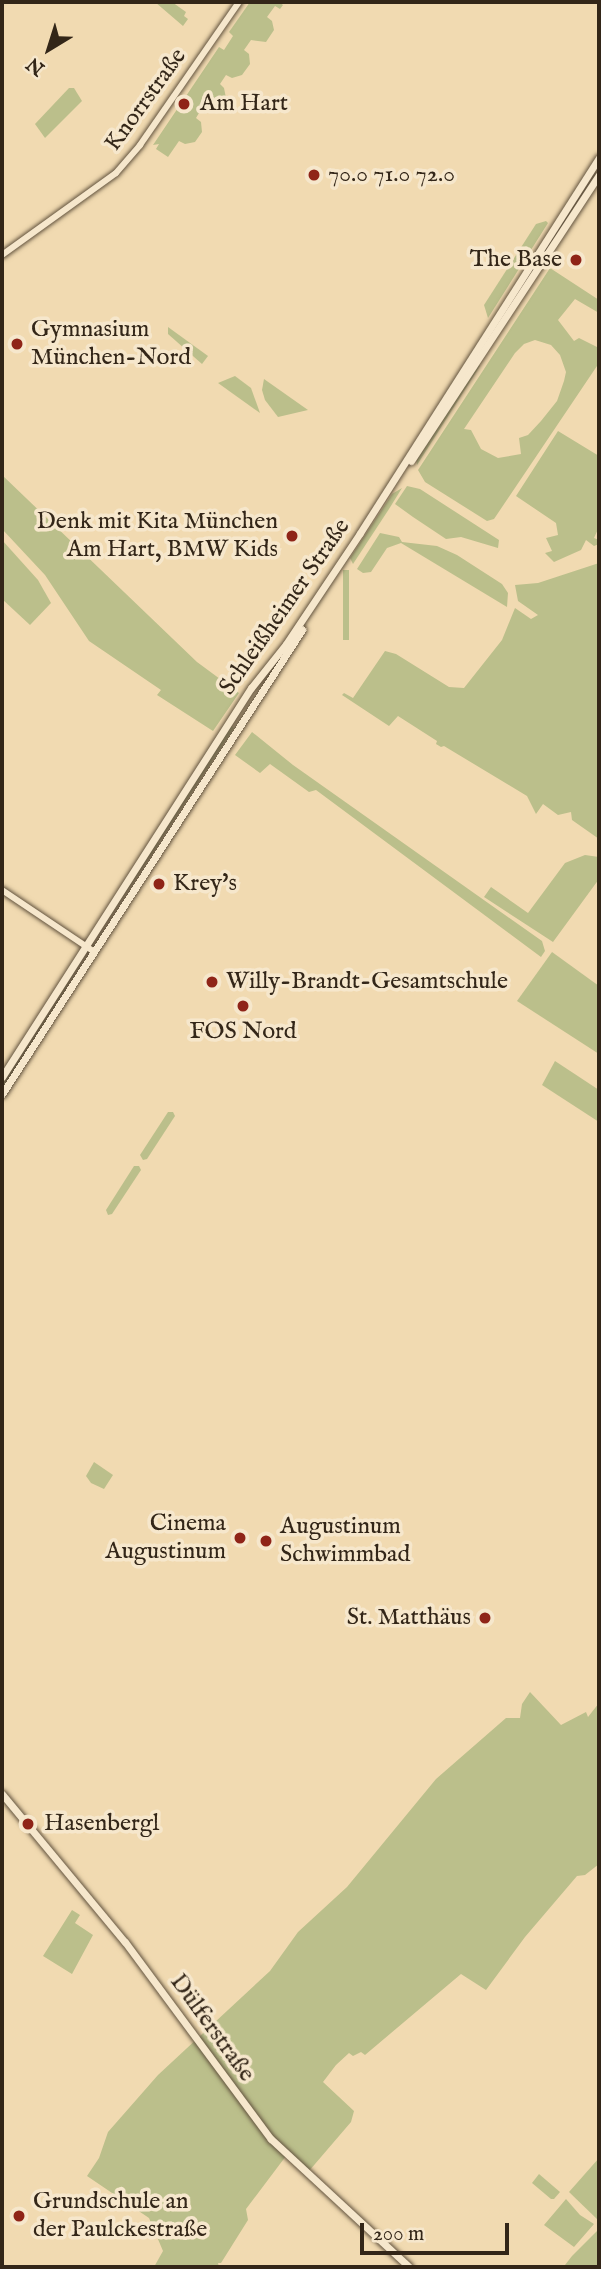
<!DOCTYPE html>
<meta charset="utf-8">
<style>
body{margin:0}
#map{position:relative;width:601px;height:2269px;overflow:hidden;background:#f1dab1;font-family:"IM FELL English",serif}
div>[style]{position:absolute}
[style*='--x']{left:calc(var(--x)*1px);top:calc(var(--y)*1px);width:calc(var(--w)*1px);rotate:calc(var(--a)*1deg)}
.green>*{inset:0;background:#bbbf8b;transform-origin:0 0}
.roads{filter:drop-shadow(0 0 2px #62533e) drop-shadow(0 0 2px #62533e)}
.tertiary>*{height:6px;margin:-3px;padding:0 3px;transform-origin:3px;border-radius:3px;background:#f6e7cc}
.secondary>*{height:7px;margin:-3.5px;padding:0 3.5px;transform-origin:3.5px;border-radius:3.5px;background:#f6e7cc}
.dots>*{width:19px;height:19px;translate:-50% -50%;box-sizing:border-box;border:4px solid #f6e7cc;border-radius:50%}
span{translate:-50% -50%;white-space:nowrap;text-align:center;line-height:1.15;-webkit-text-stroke:7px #f6e7cc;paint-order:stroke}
.street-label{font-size:24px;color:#332618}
.poi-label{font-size:24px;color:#332618}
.left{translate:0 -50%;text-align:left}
.right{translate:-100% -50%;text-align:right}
.frame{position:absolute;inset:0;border:4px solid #332618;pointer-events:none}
.north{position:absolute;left:14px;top:14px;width:70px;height:70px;-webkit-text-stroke:5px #f6e7cc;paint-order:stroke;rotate:218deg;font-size:19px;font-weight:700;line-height:28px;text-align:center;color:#332618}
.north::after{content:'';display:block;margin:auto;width:24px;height:32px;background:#332618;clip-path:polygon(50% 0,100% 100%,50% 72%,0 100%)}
.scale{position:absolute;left:360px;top:2223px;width:149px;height:32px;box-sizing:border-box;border:4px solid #332618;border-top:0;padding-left:9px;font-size:21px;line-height:24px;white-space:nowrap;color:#332618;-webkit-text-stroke:5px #f6e7cc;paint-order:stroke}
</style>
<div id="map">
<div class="green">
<i style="clip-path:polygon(155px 2px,172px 2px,186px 12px,184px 16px,188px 19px,183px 26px)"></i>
<i style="clip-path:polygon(250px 2px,279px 2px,283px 5px,280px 9px,275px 6px,267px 17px,272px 21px,274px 30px,266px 42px,251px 40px,244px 50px,249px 54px,250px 64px,242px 75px,232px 78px,226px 75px,220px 84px,224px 88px,226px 98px,218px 110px,208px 112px,202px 108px,196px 118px,201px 122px,202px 132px,195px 142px,185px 144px,179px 141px,168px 157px,156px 149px,159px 144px,153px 145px,219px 47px,224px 50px,233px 36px,229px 32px)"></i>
<i style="clip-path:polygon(69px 88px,74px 88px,82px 101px,45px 138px,35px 124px)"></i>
<i style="clip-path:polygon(546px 221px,548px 223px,488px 318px,484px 305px,536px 224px)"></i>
<i style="clip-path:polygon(evenodd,550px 268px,599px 300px,599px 313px,575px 299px,558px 320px,574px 341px,579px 338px,599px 348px,599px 363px,494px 519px,487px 521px,425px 482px,418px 470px,550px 268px,535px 340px,551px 345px,560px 355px,566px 372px,564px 381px,557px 401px,541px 421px,528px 435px,519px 438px,521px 454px,498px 458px,481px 449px,471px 430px,464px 429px,515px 353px,524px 344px,535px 340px)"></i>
<i style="clip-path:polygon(168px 327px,208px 356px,202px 364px,168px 334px)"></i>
<i style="clip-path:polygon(479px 365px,480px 366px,417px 465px,416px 457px,425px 442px)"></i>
<i style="clip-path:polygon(235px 376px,251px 388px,260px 413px,218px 383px)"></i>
<i style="clip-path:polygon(264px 379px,308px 410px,278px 417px,265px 400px,262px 390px)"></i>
<i style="clip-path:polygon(558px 431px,599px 456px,599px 527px,594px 538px,599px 540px,599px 544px,594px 546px,586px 540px,581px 550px,554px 562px,545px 553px,552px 551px,546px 538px,558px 535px,556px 523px,516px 496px)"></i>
<i style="clip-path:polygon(2px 475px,197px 662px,239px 693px,213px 731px,157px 695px,161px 690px,89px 641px,45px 575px,2px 529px)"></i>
<i style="clip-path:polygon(407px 486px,420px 489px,499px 540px,498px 548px,461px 537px,446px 539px,413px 517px,395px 504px)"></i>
<i style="clip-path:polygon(402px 488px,389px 509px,353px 564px,350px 558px,392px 494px)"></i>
<i style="clip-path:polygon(380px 533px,399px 537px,402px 542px,437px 546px,457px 555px,502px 584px,508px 593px,507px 607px,401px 543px,387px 548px,371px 572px,363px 573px,357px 569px)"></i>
<i style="clip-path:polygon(2px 540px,38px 580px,51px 603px,30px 625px,2px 599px)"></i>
<i style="clip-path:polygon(599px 563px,599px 839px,572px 820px,571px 812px,558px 815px,543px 804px,536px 814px,527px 796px,444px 746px,441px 747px,436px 744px,437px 741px,398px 716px,389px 726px,342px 695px,344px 693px,353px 698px,385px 651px,396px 654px,449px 687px,464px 688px,502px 640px,515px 608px,531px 619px,538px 615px,518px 601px,515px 585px,538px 583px)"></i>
<i style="left:343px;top:570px;width:6px;height:70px"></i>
<i style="clip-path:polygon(230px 725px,234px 728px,160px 841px,157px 839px)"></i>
<i style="clip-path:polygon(252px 732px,293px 765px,542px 941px,545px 951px,541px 957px,316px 790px,309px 792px,270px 764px,260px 773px,235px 755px)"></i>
<i style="left:156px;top:841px;width:4px;height:117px;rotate:34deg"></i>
<i style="clip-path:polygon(585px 855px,599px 857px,599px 879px,553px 942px,484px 897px,491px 887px,528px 913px,565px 863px)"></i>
<i style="clip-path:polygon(552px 952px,599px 986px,599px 1054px,517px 1001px)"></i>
<i style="clip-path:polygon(82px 958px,62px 996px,2px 1090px,2px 1084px)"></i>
<i style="clip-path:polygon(555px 1061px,599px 1090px,599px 1122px,542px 1085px)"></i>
<i style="clip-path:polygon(168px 1112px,173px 1112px,175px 1116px,147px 1159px,143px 1160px,140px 1155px)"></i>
<i style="clip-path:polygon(134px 1166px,139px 1166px,141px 1170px,112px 1214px,108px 1215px,106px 1210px)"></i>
<i style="clip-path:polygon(94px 1462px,113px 1475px,104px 1489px,91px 1483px,86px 1476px)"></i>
<i style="clip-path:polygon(530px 1692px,561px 1725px,586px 1712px,588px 1717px,599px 1703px,599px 1864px,585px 1875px,577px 1876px,525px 1937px,486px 1990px,461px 1974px,365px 2055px,361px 2052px,353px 2056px,349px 2053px,336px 2065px,323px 2082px,354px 2111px,351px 2122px,309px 2171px,289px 2152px,246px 2209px,248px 2220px,221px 2263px,218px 2263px,219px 2267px,154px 2267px,163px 2251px,149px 2218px,87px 2176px,99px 2158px,108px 2132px,158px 2075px,270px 1971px,298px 1932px,347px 1887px,436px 1779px,506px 1718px,520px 1718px,522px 1704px)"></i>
<i style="clip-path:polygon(72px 1910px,80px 1915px,75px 1923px,93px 1935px,72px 1974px,43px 1956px)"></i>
<i style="clip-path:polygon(599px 2158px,599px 2218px,598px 2220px,569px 2192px)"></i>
<i style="clip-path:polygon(539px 2174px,560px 2192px,554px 2199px,551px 2199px,532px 2183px)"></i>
<i style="clip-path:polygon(566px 2199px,580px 2215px,594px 2224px,574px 2247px,544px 2225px)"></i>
<i style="clip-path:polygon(599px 2229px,599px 2267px,567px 2267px,565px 2265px,572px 2256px)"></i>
</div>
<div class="roads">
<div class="tertiary">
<i style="--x:2;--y:255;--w:140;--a:-35.7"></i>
<i style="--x:116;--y:173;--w:37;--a:-49"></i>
<i style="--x:140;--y:145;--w:174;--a:-55.3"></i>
<i style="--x:2;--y:890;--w:110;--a:33.8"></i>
</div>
<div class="secondary">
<i style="--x:411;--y:461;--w:342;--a:-56.7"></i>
<i style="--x:2;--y:1077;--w:462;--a:-57.4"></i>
<i style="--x:251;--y:688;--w:56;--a:-51.5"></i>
<i style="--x:286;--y:644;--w:133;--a:-56.3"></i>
<i style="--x:360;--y:533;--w:445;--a:-57.5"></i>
<i style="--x:2;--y:1094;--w:553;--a:-57.12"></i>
<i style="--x:2;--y:1794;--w:192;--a:50.3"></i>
<i style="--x:125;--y:1942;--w:245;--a:53.5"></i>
<i style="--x:271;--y:2139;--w:188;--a:42.8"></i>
</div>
</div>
<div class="dots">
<i style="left:184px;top:104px;background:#8f2418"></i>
<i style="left:314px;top:175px;background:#8f2418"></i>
<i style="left:576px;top:260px;background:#8f2418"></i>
<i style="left:17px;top:344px;background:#8f2418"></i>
<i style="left:292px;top:536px;background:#8f2418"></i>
<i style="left:159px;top:884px;background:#8f2418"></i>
<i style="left:212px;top:982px;background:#8f2418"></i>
<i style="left:243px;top:1006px;background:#8f2418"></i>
<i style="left:240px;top:1538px;background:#8f2418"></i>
<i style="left:266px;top:1541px;background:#8f2418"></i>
<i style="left:485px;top:1618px;background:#8f2418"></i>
<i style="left:28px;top:1824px;background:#8f2418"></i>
<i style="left:19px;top:2216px;background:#8f2418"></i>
</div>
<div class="street-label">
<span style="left:146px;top:100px;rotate:-54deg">Knorrstraße</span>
<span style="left:285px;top:607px;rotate:-55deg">Schleißheimer Straße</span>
<span style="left:212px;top:2028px;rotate:54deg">Dülferstraße</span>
</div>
<div class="poi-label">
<span class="left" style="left:200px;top:104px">Am Hart</span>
<span class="left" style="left:328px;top:175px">70.0 71.0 72.0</span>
<span class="right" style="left:562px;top:260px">The Base</span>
<span class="left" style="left:31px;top:344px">Gymnasium<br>München-Nord</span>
<span class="right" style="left:278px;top:536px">Denk mit Kita München<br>Am Hart, BMW Kids</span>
<span class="left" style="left:173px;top:884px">Krey's</span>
<span class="left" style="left:226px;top:982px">Willy-Brandt-Gesamtschule</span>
<span style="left:243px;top:1032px">FOS Nord</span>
<span class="right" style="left:226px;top:1538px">Cinema<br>Augustinum</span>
<span class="left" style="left:280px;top:1541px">Augustinum<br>Schwimmbad</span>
<span class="right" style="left:471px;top:1618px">St. Matthäus</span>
<span class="left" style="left:44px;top:1824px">Hasenbergl</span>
<span class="left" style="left:33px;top:2216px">Grundschule an<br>der Paulckestraße</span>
</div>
<div class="frame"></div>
<div class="north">N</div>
<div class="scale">200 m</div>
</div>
